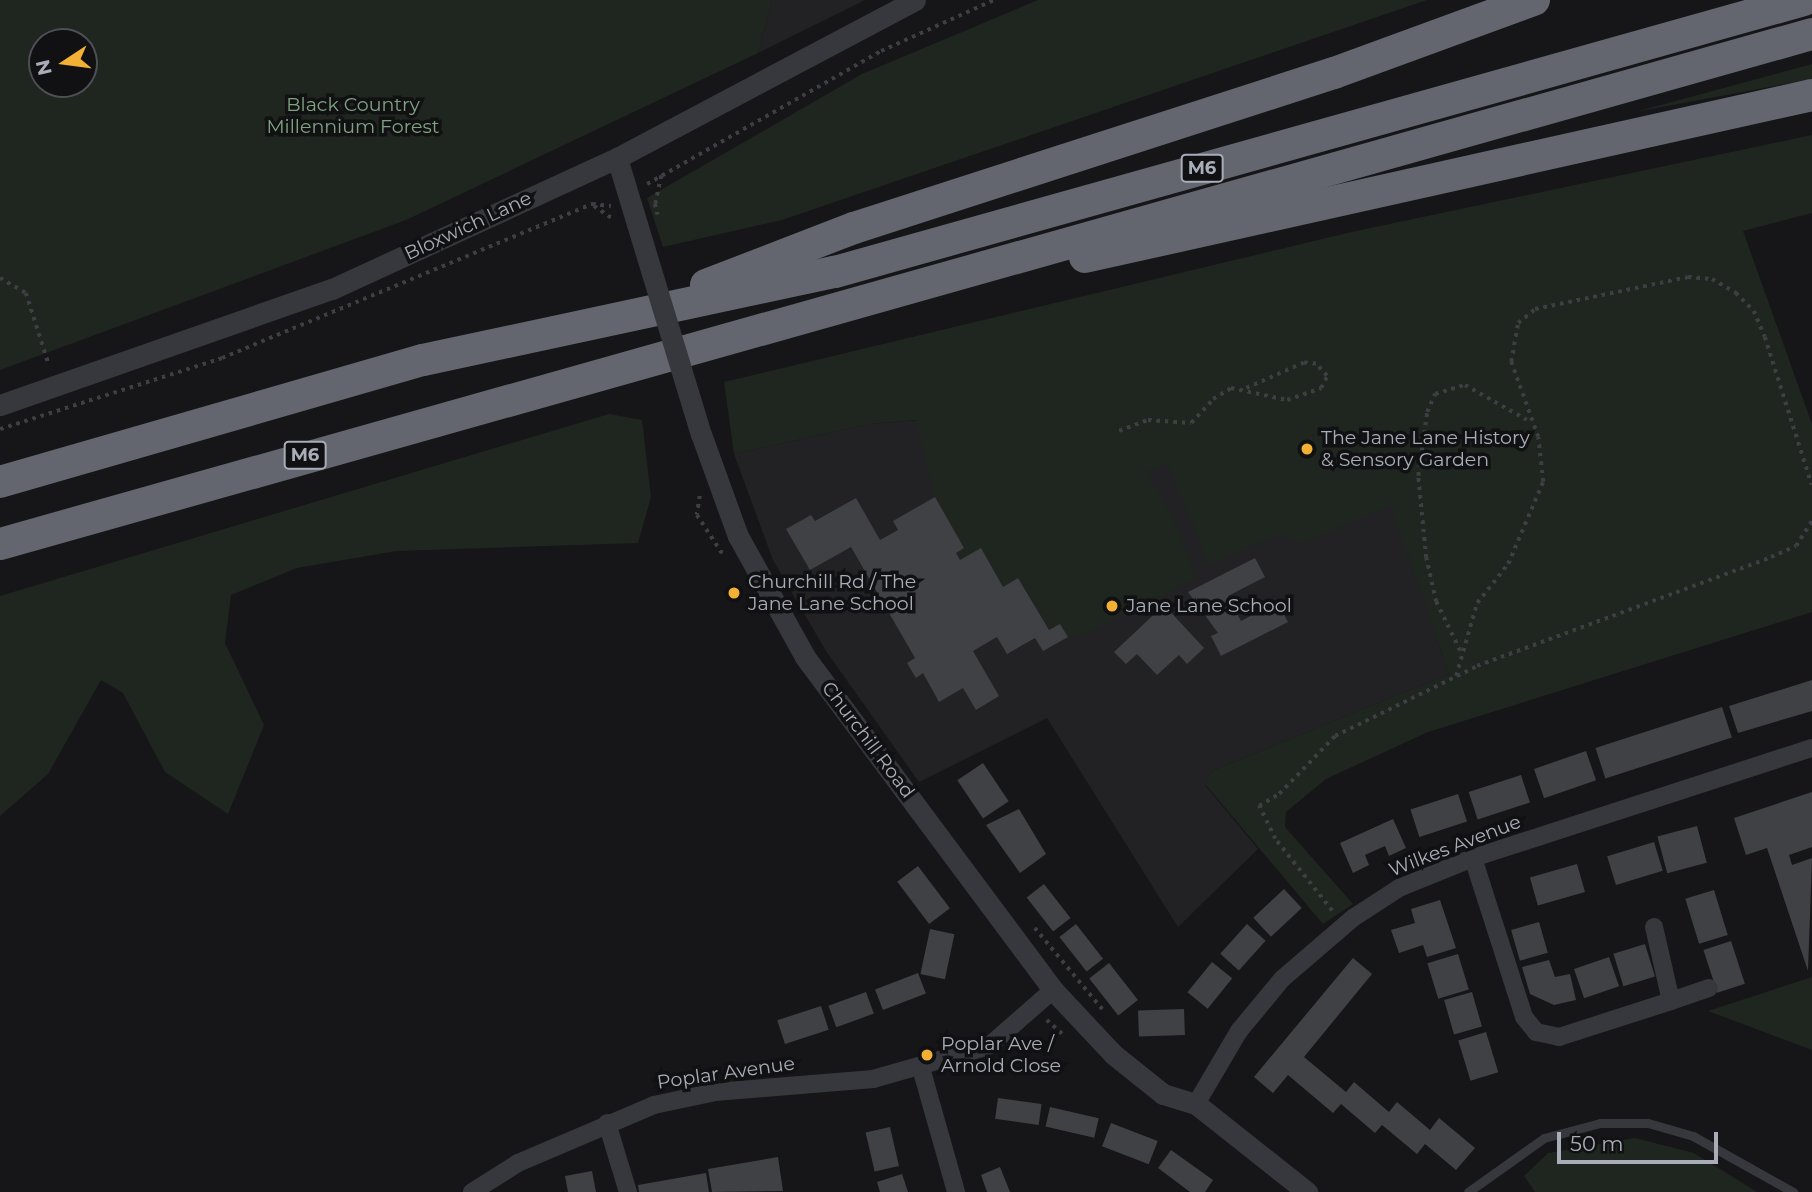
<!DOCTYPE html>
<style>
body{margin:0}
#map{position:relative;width:1812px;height:1192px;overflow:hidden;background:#161618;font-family:Montserrat,sans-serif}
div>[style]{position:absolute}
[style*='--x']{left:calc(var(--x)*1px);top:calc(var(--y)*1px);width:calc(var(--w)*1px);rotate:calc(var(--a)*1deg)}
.built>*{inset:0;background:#222225}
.green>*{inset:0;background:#1e261f}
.building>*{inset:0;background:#404145;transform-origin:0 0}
.path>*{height:3.5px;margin-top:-1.75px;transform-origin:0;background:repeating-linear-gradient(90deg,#3d3f44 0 3.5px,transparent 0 8.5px)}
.service>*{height:9px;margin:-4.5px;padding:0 4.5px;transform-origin:4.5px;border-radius:4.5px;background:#37383d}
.minor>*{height:18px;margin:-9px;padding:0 9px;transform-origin:9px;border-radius:9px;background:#37383d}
.tertiary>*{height:21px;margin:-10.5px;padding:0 10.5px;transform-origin:10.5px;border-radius:10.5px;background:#37383d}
.motorway>*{height:32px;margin:-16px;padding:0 16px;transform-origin:16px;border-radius:16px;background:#63666e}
.path-bridge>*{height:3.5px;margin-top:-1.75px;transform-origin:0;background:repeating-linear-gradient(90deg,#3d3f44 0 3.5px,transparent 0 8.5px)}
.tertiary-bridge>*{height:21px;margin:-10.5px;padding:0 10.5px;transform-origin:10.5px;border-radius:10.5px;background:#37383d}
.dots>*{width:19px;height:19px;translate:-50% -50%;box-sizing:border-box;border:4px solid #111113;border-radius:50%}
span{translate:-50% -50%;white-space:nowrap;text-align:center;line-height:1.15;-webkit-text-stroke:7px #111113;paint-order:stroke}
.shield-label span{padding:2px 5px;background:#111113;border:2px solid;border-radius:5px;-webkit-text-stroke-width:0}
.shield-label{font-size:18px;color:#a8adb8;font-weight:700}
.park-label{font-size:19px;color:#7fa381}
.street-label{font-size:19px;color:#a8adb8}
.poi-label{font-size:19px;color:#a8adb8}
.left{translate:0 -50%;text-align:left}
.north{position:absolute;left:28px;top:28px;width:70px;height:70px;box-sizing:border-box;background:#111113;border:2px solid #4d4f55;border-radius:50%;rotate:257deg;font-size:19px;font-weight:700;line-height:28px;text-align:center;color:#a8adb8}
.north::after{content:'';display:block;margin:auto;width:24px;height:32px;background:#f2b134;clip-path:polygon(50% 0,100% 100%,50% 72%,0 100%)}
.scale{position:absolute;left:1557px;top:1132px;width:161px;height:32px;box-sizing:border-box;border:4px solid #a8adb8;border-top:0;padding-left:9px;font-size:21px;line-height:24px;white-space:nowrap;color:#a8adb8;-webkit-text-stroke:5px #111113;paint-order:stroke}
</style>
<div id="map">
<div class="built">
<i style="clip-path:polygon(772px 0,865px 0,758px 53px)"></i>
<i style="clip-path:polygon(1332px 330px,1449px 674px,1212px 771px,1205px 785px,1258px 849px,1178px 927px,1047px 718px,919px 782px,826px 651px,773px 560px,734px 454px,869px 424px,1061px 409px)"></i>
</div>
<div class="green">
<i style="clip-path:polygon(evenodd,0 0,772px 0,758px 53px,406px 220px,0 370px,0 0,42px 42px,84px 42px,84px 84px,42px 84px,42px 42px)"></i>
<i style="clip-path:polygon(1038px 0,1427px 0,782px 220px,663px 247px,647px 198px,862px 74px)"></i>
<i style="clip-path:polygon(1812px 64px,1812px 79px,1635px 112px)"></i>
<i style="clip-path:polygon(1812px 135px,1812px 213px,1743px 231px,1812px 424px,1812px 612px,1428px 732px,1326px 779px,1286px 812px,1285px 827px,1353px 904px,1323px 924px,1205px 784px,1212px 771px,1449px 674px,1391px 506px,1302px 543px,1279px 535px,1209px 564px,1167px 464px,1146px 472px,1174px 520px,1196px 578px,1087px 633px,1068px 637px,1060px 624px,1049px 630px,1019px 578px,1003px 587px,981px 549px,960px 560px,956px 553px,964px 548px,935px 497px,916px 420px,869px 424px,734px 454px,724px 382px,1356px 231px)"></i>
<i style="clip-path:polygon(609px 414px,642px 420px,651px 497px,638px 543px,396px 551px,297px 568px,231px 595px,225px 643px,264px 725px,228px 814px,165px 772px,123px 693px,101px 680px,48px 774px,0 816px,0 596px)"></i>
<i style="clip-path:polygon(1812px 977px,1812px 1050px,1708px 1011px)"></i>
<i style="clip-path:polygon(1635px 1138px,1694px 1153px,1757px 1192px,1535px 1192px,1524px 1176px,1548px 1153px)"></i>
</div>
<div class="building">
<i style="clip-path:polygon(935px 497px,964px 548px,956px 553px,960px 560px,981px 548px,1003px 587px,1018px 578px,1049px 630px,1060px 624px,1068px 637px,1043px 651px,1035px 638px,1007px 654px,997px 637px,973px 651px,999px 696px,976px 710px,963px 688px,939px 702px,923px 673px,916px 678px,907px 663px,915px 658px,851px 547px,810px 570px,786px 529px,811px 515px,815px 521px,856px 498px,880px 540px,898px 530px,893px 521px)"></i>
<i style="clip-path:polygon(1255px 558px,1265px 577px,1228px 596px,1241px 621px,1277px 602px,1288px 622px,1221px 656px,1211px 636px,1218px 633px,1188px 592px)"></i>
<i style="clip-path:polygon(1164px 605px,1204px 648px,1187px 664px,1179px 655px,1157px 675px,1137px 654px,1126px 664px,1114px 652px)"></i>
<i style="clip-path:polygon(1812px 680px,1812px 711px,1738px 733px,1729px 706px)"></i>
<i style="left:1722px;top:707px;width:32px;height:133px;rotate:72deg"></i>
<i style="left:1586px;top:751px;width:31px;height:55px;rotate:71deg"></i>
<i style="left:983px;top:763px;width:46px;height:31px;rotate:56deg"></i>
<i style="left:1521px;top:775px;width:29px;height:55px;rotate:72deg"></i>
<i style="clip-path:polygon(1812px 792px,1812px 847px,1789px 855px,1792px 865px,1812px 858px,1808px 971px,1767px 848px,1746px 855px,1734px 818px)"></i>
<i style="left:1458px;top:794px;width:29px;height:50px;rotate:72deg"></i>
<i style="clip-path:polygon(1019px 809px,1046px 854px,1020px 873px,986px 825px)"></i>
<i style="clip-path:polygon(1393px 819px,1406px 848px,1389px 856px,1385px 846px,1365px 855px,1369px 865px,1353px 873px,1340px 843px)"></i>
<i style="left:1697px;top:826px;width:38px;height:41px;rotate:75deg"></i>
<i style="left:1654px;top:842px;width:30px;height:49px;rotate:73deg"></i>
<i style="left:1577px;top:864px;width:29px;height:49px;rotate:74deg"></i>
<i style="left:918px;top:866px;width:53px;height:26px;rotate:53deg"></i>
<i style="left:1044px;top:884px;width:43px;height:22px;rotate:52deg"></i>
<i style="left:1284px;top:889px;width:26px;height:42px;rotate:47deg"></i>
<i style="left:1714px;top:890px;width:47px;height:30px;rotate:73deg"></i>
<i style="clip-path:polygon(1440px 900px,1456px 948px,1427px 957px,1423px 945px,1399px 953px,1391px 930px,1415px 923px,1411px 909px)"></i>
<i style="left:1539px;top:922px;width:32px;height:29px;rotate:74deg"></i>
<i style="left:1076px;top:924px;width:44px;height:21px;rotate:52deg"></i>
<i style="left:1247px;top:924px;width:25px;height:40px;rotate:42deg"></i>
<i style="left:930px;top:929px;width:25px;height:46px;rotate:12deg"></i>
<i style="left:1731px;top:941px;width:45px;height:29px;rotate:72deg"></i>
<i style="left:1645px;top:944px;width:34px;height:33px;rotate:73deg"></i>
<i style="left:1458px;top:954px;width:37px;height:32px;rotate:73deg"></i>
<i style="left:1609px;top:957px;width:31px;height:37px;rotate:71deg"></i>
<i style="clip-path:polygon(1353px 958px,1372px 974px,1304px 1057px,1346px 1092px,1354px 1082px,1389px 1112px,1397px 1102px,1430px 1130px,1439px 1118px,1475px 1148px,1456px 1170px,1425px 1144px,1417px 1154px,1382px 1125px,1375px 1133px,1341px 1104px,1333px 1113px,1288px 1075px,1273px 1093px,1254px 1077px)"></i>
<i style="clip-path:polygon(1549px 960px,1555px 977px,1570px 974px,1576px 1000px,1554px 1005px,1530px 994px,1522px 967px)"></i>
<i style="left:1212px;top:962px;width:26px;height:39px;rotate:39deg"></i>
<i style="left:1109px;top:963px;width:47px;height:25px;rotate:52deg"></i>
<i style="left:918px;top:973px;width:22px;height:46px;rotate:69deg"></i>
<i style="left:866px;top:992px;width:23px;height:40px;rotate:70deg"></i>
<i style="left:1472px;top:992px;width:36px;height:29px;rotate:74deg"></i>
<i style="left:821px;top:1006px;width:25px;height:46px;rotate:72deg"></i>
<i style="left:1184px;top:1009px;width:26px;height:46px;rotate:88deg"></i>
<i style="left:1486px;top:1032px;width:42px;height:29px;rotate:73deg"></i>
<i style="left:998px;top:1098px;width:44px;height:21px;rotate:8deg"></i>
<i style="left:1050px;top:1107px;width:50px;height:20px;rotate:13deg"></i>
<i style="left:1111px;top:1123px;width:50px;height:25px;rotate:21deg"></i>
<i style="left:890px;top:1127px;width:40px;height:25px;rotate:77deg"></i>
<i style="clip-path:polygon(1171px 1150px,1213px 1180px,1205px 1192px,1190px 1192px,1158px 1168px)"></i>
<i style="clip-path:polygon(778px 1157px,783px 1191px,712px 1192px,708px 1169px)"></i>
<i style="clip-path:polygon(1000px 1167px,1010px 1192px,987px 1192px,981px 1175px)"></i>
<i style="clip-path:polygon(592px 1171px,596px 1192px,568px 1192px,565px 1176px)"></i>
<i style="clip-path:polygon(706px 1173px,709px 1192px,639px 1192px,638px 1185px)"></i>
<i style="clip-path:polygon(902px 1174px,908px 1192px,880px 1192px,877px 1182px)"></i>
</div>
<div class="path">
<i style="--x:647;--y:184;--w:269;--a:-29.6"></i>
<i style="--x:881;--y:51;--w:124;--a:-24.3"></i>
<i style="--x:655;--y:204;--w:29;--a:-78"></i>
<i style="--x:594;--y:206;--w:23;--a:34"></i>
<i style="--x:0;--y:278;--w:30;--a:30"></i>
<i style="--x:26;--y:293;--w:76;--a:72.3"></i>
<i style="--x:0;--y:429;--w:233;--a:-17.7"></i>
<i style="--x:222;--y:358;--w:401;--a:-22.6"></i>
<i style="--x:592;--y:204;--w:19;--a:6"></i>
<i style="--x:1119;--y:431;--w:31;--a:-21"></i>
<i style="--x:1148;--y:420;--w:43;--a:4"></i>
<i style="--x:1191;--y:423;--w:33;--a:-47"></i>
<i style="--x:1213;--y:399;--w:21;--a:-31"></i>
<i style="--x:1231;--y:388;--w:57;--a:12.1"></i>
<i style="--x:1287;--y:400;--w:36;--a:-19"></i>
<i style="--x:1321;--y:388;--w:13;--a:-63"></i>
<i style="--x:1327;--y:376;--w:16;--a:-133"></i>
<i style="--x:1316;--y:364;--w:12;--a:-175"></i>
<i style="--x:1304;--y:363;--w:64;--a:156.2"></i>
<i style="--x:700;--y:496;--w:19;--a:99"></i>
<i style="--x:697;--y:515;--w:49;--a:56.6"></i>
<i style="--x:1460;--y:651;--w:55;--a:-116.1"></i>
<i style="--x:1436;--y:602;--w:45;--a:-102.8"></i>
<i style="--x:1426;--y:558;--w:82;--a:-95.6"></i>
<i style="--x:1418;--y:476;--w:65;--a:-82"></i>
<i style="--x:1427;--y:412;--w:20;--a:-66"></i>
<i style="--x:1435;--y:394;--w:31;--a:-17"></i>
<i style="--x:1465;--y:385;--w:71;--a:29.4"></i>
<i style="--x:1456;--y:676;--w:76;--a:-74"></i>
<i style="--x:1477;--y:603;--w:50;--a:-51.5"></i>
<i style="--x:1508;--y:564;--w:89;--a:-66.9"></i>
<i style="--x:1543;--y:482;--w:45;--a:-96.3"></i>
<i style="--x:1538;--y:437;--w:80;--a:-109.8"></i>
<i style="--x:1511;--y:362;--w:40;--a:-80"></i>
<i style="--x:1518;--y:323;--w:22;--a:-39"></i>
<i style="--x:1535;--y:309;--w:156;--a:-11.8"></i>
<i style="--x:1688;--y:277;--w:24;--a:5"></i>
<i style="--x:1712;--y:279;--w:28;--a:30"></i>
<i style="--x:1736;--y:293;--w:25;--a:45"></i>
<i style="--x:1754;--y:311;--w:28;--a:67"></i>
<i style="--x:1765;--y:337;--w:155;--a:72.4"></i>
<i style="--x:1332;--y:911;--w:92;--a:-128.4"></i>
<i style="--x:1275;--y:839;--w:37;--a:-116"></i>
<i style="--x:1259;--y:806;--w:23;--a:-31"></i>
<i style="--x:1279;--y:794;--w:81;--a:-46"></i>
<i style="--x:1335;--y:736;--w:158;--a:-26.2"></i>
<i style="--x:1477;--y:666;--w:314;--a:-20.3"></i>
<i style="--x:1771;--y:557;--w:27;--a:-24"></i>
<i style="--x:1796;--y:546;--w:31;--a:-58"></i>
<i style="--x:1035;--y:928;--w:108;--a:50.3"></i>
<i style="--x:1047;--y:1020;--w:24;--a:42"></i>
</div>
<div class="service">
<i style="--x:1468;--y:1192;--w:93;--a:-35.4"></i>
<i style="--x:1544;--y:1138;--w:58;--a:-15"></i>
<i style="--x:1600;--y:1123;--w:48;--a:0"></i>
<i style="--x:1648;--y:1123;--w:47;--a:16.1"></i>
<i style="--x:1693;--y:1136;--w:115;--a:29.2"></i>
</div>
<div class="minor">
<i style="--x:1473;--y:858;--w:167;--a:72.2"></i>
<i style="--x:1524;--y:1017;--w:19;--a:51"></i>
<i style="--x:1536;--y:1032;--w:24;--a:12"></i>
<i style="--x:1559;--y:1037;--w:118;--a:-17.8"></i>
<i style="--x:1671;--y:1001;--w:76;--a:-102.9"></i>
<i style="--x:1671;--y:1001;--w:40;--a:-18.9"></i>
<i style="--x:921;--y:1068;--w:129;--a:74.2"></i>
<i style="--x:1196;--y:1104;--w:85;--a:-59.5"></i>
<i style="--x:1239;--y:1031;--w:67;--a:-50.4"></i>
<i style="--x:1282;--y:979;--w:94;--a:-40.7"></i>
<i style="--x:1353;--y:918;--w:55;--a:-33.1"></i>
<i style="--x:1399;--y:888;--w:80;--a:-22.1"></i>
<i style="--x:1473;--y:858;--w:356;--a:-18"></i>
<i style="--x:607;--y:1123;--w:72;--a:73.1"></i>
<i style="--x:472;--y:1192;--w:54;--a:-32.2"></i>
<i style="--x:518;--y:1163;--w:148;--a:-23.1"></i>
<i style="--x:654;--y:1105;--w:62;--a:-12"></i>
<i style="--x:715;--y:1092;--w:159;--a:-4.7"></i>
<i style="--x:873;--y:1079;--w:121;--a:-15.9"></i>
<i style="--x:989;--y:1046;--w:85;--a:-41.2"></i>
</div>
<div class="tertiary">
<i style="--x:617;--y:158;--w:69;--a:73.1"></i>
<i style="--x:0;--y:405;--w:352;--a:-19.3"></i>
<i style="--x:332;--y:289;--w:314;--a:-24.7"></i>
<i style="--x:617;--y:158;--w:337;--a:-27.9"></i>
<i style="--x:701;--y:434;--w:109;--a:70.1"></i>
<i style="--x:738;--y:536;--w:138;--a:61"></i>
<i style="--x:805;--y:657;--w:415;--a:53.3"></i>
<i style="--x:1053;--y:990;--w:88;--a:46.8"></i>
<i style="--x:1113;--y:1054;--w:64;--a:38.7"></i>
<i style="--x:1163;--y:1094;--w:34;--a:17"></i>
<i style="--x:1196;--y:1104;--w:142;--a:38.4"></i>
</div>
<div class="motorway">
<i style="--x:1085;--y:257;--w:745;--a:-12.56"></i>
<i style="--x:706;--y:285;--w:159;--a:-21.1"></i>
<i style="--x:854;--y:228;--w:504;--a:-17.9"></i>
<i style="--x:1334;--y:73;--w:213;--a:-20.1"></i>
<i style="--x:0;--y:482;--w:440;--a:-16.1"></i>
<i style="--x:423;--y:360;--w:421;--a:-12.1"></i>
<i style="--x:835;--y:272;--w:1006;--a:-15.68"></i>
<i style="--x:0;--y:544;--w:1882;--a:-15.72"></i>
</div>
<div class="path-bridge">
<i style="--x:655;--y:204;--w:11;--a:75"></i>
</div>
<div class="tertiary-bridge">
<i style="--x:637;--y:224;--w:220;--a:73.1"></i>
</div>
<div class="dots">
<i style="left:1307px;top:449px;background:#f2b134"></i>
<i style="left:734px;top:593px;background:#f2b134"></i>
<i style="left:1112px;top:606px;background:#f2b134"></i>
<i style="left:927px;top:1055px;background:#f2b134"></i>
</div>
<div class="shield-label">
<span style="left:1202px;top:168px">M6</span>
<span style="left:305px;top:455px">M6</span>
</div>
<div class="park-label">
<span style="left:353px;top:116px">Black Country<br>Millennium Forest</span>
</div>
<div class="street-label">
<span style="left:468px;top:226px;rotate:-25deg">Bloxwich Lane</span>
<span style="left:868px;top:740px;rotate:53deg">Churchill Road</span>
<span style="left:1455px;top:846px;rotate:-21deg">Wilkes Avenue</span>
<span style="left:726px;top:1073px;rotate:-8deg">Poplar Avenue</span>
</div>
<div class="poi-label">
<span class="left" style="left:1321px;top:449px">The Jane Lane History<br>&amp; Sensory Garden</span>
<span class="left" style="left:748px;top:593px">Churchill Rd / The<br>Jane Lane School</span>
<span class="left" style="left:1126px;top:606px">Jane Lane School</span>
<span class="left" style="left:941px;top:1055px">Poplar Ave /<br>Arnold Close</span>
</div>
<div class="north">N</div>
<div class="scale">50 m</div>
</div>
